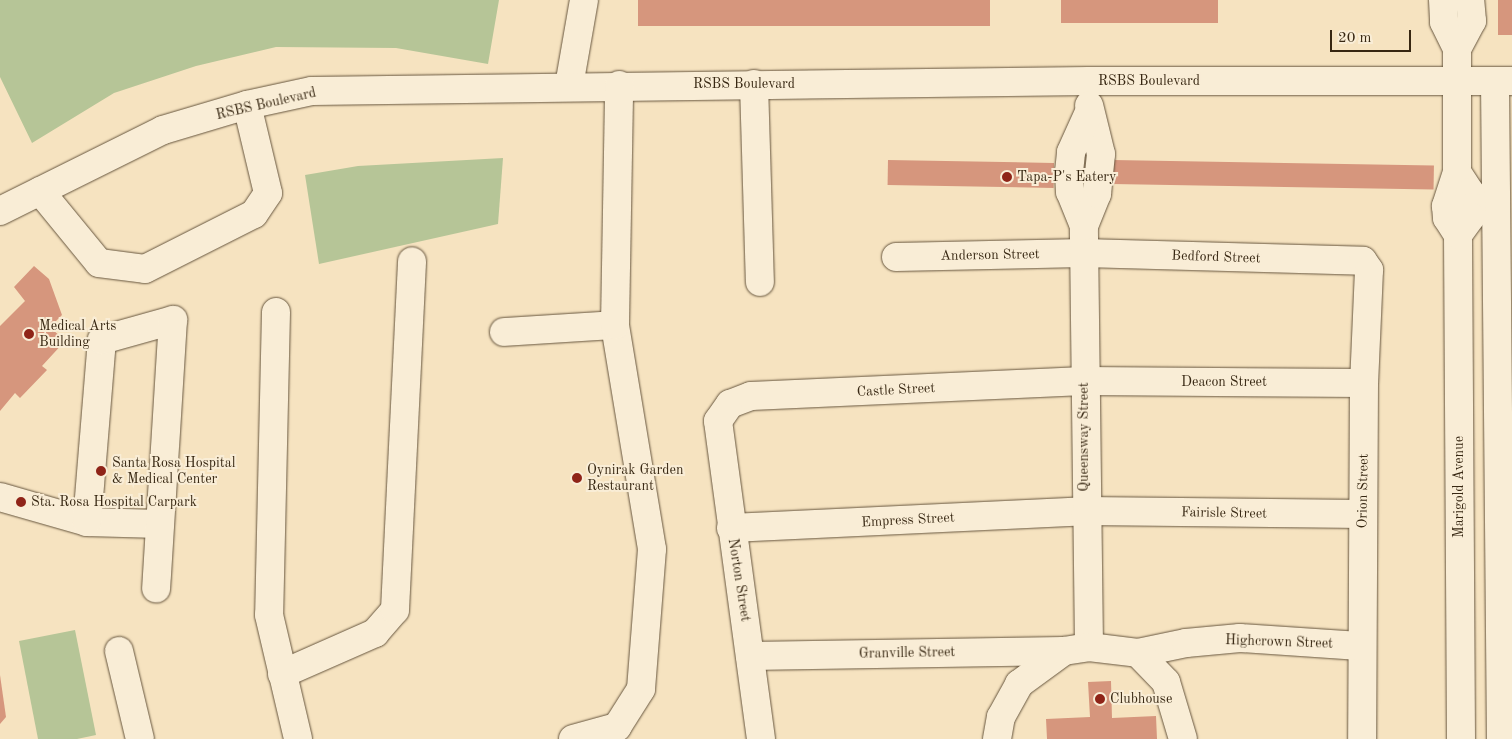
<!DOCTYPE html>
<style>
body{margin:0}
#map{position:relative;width:1512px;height:739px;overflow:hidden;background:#f6e3c0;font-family:"Old Standard TT",serif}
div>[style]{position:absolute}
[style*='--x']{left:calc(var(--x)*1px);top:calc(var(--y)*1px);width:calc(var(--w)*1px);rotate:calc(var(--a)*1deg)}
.green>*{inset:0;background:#b6c597}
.building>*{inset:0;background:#d6967d;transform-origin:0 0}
.roads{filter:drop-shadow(0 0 1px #67563e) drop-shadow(0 0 1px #67563e)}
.minor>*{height:28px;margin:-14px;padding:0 14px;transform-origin:14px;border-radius:14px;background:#f9edd6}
.dots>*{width:14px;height:14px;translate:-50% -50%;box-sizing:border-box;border:2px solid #f9edd6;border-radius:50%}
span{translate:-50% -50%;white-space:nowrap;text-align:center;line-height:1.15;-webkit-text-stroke:4px #f9edd6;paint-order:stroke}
.street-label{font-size:14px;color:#372712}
.poi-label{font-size:14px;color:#372712}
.left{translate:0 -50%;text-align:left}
.scale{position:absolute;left:1330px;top:30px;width:81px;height:22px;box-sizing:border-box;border:2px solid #372712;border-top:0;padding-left:6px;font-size:15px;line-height:18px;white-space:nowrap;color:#372712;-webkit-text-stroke:4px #f9edd6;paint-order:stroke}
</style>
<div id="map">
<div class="green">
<i style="clip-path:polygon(0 0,499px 0,488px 64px,396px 48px,276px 47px,196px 66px,114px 93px,32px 143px,0 77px)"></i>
<i style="clip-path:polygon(503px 158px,498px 224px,319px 264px,305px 175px,358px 166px)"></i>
<i style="clip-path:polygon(75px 630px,96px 735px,77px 739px,38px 739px,19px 641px)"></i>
</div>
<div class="building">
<i style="left:638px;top:0;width:352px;height:26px"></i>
<i style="left:1061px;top:0;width:157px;height:23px"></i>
<i style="left:1498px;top:0;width:14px;height:35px"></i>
<i style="left:888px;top:160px;width:166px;height:25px;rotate:1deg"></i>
<i style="left:1113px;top:160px;width:321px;height:24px;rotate:1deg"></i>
<i style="clip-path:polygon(34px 266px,49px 279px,62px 315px,50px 327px,65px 341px,42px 366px,47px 370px,20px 398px,15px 393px,0 411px,0 326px,25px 301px,14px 287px)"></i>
<i style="clip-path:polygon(0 675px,6px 717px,0 724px)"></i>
<i style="clip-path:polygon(1111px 681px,1112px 718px,1156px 716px,1157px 739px,1047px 739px,1046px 719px,1090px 717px,1088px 682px)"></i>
</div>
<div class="roads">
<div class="minor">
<i style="--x:1443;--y:0;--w:22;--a:87"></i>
<i style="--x:1444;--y:22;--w:30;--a:64"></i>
<i style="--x:1457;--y:49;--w:123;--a:90"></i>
<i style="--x:1457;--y:172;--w:36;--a:108"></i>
<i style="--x:1446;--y:206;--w:12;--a:85"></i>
<i style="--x:1447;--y:218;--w:20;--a:57"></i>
<i style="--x:1458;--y:235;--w:504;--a:89.66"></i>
<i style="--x:1457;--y:49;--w:32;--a:-62"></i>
<i style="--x:1472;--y:21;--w:21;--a:-95"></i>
<i style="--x:1495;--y:81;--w:658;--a:89.48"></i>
<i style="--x:754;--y:84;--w:198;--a:88.3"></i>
<i style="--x:569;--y:86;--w:87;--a:-80.1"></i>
<i style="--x:1457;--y:172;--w:24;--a:57"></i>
<i style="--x:1470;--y:192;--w:15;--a:82"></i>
<i style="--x:1472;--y:207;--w:10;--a:96"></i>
<i style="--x:1471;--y:217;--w:22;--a:126"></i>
<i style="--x:40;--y:191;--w:93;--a:50.7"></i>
<i style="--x:99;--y:263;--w:46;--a:7.4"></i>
<i style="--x:145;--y:269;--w:122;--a:-26.8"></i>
<i style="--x:254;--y:214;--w:25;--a:-56"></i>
<i style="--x:268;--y:193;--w:90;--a:-103.4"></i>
<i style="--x:0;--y:211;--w:182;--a:-26.4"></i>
<i style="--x:163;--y:130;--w:88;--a:-16.6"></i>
<i style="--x:247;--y:105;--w:66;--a:-12.2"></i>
<i style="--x:312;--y:91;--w:777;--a:-0.74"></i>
<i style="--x:1089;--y:81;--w:423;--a:0"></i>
<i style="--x:1084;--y:226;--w:35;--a:-68"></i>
<i style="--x:1097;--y:194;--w:40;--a:-84.3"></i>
<i style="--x:1101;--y:154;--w:50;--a:-103.8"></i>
<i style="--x:896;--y:257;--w:188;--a:-1.2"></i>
<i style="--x:1084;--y:253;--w:279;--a:1.6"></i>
<i style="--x:1363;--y:261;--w:11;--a:56"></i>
<i style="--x:1369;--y:270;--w:113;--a:92.5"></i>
<i style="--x:1364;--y:383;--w:356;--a:90.3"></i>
<i style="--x:276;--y:312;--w:303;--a:91.3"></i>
<i style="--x:269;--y:615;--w:127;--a:76.8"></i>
<i style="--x:504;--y:332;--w:111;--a:-3.6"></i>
<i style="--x:0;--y:497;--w:91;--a:16"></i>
<i style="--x:87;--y:522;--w:73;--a:1.6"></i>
<i style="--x:87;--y:522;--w:183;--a:-85.3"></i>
<i style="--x:102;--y:340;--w:74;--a:-15.7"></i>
<i style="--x:173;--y:320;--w:269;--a:93.6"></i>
<i style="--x:731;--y:528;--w:354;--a:-2.7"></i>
<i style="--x:1085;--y:511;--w:278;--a:0.6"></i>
<i style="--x:1089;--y:647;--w:421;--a:-90.7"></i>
<i style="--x:1084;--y:226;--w:37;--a:-112"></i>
<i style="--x:1070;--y:192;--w:20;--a:-93"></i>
<i style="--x:1069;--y:172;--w:20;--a:-84"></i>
<i style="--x:1071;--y:152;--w:44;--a:-65.8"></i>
<i style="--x:119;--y:651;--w:90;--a:76.6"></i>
<i style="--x:1138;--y:653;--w:49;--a:-11.8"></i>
<i style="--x:1186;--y:643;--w:54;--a:-5.3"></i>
<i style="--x:1240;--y:638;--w:120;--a:3.8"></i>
<i style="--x:750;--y:656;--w:314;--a:-0.9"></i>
<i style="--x:282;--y:674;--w:102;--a:-23.8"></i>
<i style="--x:375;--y:633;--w:30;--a:-49"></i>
<i style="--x:395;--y:610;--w:349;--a:-87.2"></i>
<i style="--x:573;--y:739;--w:46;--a:-15.3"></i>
<i style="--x:617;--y:727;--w:45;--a:-57.7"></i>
<i style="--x:641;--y:689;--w:140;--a:-85.5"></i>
<i style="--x:652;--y:549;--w:227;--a:-99.4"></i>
<i style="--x:615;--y:325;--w:240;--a:-89"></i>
<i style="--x:761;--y:739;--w:321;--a:-97.7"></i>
<i style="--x:718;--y:421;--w:21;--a:-55"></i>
<i style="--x:730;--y:404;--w:22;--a:-21"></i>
<i style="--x:751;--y:396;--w:333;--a:-2.6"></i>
<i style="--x:1084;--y:381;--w:280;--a:0.4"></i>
<i style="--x:997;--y:739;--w:22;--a:-80"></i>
<i style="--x:1001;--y:717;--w:38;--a:-61"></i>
<i style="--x:1019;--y:684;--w:56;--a:-36.3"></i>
<i style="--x:1064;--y:651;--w:25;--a:-9"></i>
<i style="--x:1089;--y:647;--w:49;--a:7"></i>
<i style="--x:1138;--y:653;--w:40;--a:46"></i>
<i style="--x:1166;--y:682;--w:59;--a:73.4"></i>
</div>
</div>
<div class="dots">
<i style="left:1007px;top:177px;background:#8f2418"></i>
<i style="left:29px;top:334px;background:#8f2418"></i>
<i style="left:101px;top:471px;background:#8f2418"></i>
<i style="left:577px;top:478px;background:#8f2418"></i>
<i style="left:21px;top:502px;background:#8f2418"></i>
<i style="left:1100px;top:699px;background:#8f2418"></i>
</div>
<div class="street-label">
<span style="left:1149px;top:81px">RSBS Boulevard</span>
<span style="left:744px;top:84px">RSBS Boulevard</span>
<span style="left:266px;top:104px;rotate:-13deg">RSBS Boulevard</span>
<span style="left:990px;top:255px;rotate:-1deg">Anderson Street</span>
<span style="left:1216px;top:257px;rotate:2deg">Bedford Street</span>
<span style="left:1224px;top:382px">Deacon Street</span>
<span style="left:896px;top:390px;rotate:-3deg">Castle Street</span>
<span style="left:1084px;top:437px;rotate:-90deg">Queensway Street</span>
<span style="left:1459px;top:487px;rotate:-90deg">Marigold Avenue</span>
<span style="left:1363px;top:491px;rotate:-89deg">Orion Street</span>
<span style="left:1224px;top:513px;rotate:1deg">Fairisle Street</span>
<span style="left:908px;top:520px;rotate:-3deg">Empress Street</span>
<span style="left:739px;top:580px;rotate:81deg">Norton Street</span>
<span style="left:1279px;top:642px;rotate:2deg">Highcrown Street</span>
<span style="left:907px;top:653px;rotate:-1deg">Granville Street</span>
</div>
<div class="poi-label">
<span class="left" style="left:1017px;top:177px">Tapa-P's Eatery</span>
<span class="left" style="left:39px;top:334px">Medical Arts<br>Building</span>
<span class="left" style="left:112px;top:471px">Santa Rosa Hospital<br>&amp; Medical Center</span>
<span class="left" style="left:587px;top:478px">Oynirak Garden<br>Restaurant</span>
<span class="left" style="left:31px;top:502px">Sta. Rosa Hospital Carpark</span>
<span class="left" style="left:1110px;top:699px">Clubhouse</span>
</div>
<div class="scale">20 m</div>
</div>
